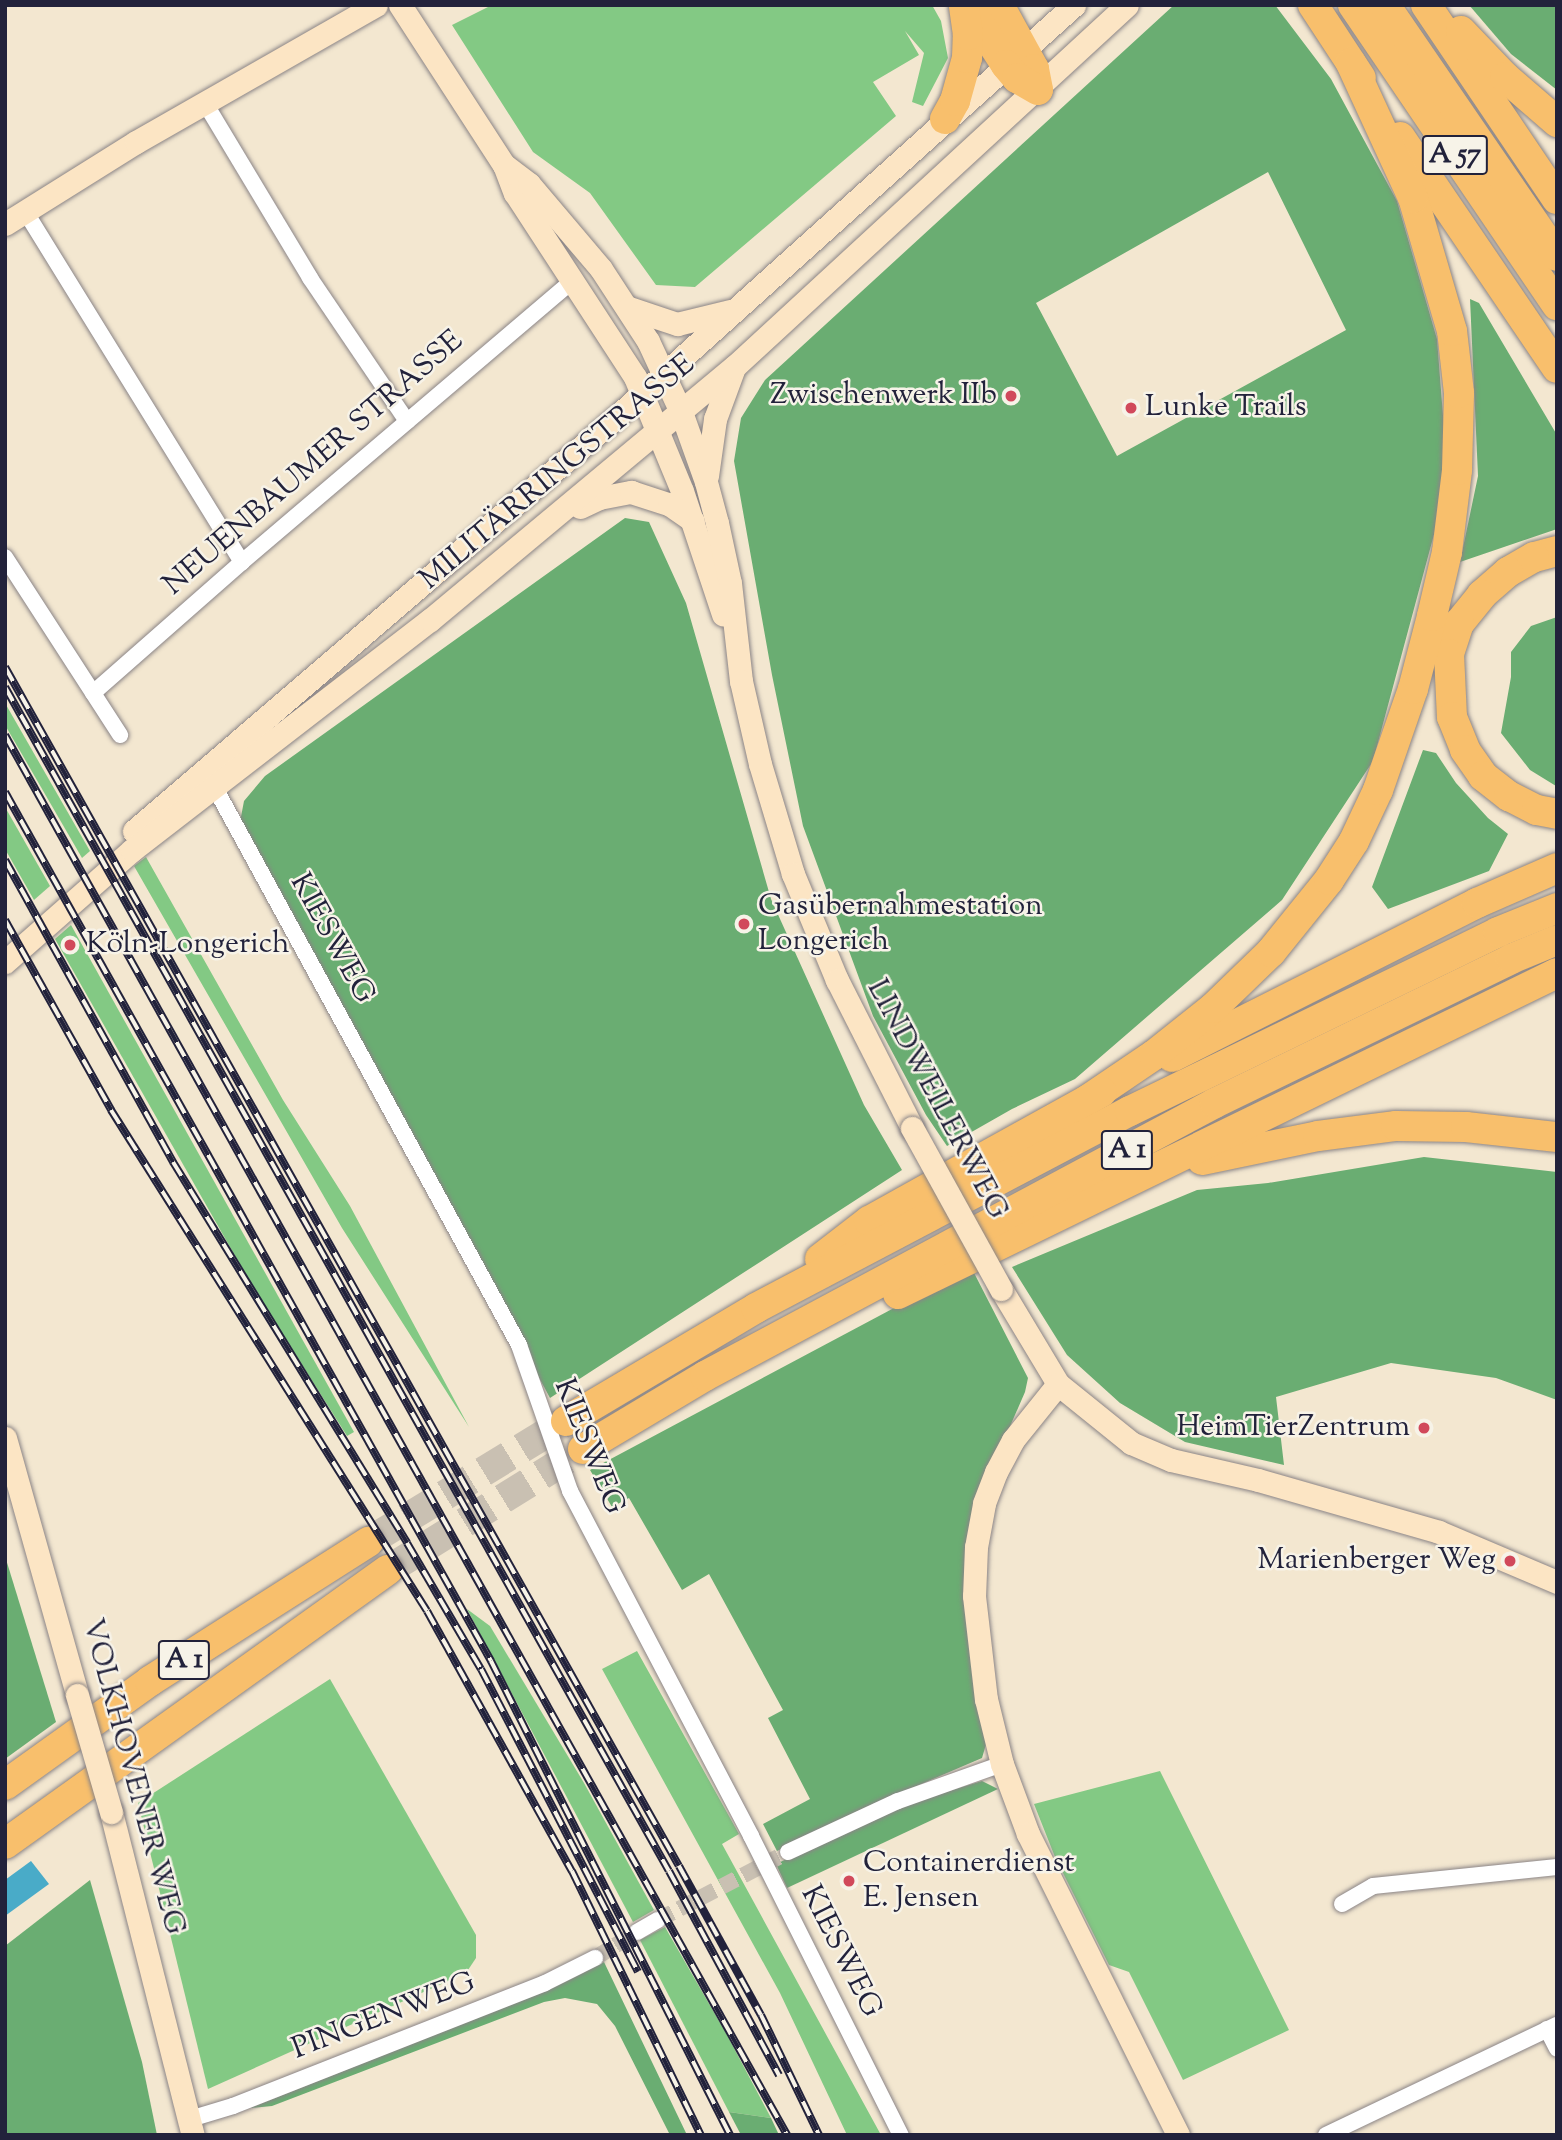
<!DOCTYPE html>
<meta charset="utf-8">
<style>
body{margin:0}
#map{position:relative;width:1562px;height:2140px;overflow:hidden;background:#f3e7d0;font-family:"Sorts Mill Goudy",serif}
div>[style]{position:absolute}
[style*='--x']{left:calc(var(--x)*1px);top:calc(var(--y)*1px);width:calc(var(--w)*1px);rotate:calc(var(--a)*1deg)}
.green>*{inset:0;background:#83c984}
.forest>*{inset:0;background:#6aad72}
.water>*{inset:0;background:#49abc8}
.street-tunnel>*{height:16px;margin-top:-8px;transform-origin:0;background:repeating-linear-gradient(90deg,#c9c0b2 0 16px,transparent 0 24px)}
.highway-tunnel>*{height:30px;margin-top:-15px;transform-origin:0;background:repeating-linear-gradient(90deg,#c9c0b2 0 30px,transparent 0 45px)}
.roads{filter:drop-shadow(0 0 2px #8a8486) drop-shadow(0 0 2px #8a8486)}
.street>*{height:16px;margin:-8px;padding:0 8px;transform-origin:8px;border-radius:8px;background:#fff}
.secondary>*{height:23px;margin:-11.5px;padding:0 11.5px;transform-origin:11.5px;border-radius:11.5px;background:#fce5c4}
.highway>*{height:30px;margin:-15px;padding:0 15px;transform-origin:15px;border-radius:15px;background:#f8bf6c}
.rail>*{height:8px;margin-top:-4px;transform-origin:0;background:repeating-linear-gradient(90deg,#f7f3e8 0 16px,#22223b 0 32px);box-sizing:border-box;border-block:2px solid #22223b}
.bridges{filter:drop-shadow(0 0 2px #8a8486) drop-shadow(0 0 2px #8a8486)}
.secondary-bridge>*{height:23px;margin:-11.5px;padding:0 11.5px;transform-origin:11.5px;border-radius:11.5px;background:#fce5c4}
.dots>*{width:19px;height:19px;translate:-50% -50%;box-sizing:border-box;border:4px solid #f7f3e8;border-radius:50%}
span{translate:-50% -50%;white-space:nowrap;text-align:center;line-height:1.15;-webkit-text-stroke:5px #f7f3e8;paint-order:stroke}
.shield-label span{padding:2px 5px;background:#f7f3e8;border:2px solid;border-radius:5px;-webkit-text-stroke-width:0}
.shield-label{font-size:28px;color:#22223b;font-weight:700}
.poi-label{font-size:30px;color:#22223b}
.right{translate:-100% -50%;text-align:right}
.left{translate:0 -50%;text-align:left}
.street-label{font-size:30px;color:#22223b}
.frame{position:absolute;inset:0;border:7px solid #22223b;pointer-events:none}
</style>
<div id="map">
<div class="green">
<i style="clip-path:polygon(492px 5px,932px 5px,941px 21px,948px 58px,923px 106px,912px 102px,924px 53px,905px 31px,919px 55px,873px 82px,896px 116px,695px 287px,656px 285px,590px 193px,533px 152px,452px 25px)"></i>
<i style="clip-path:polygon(5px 703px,90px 851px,82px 858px,5px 725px)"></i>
<i style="clip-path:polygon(5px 807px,50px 886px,34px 900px,5px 849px)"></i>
<i style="clip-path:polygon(146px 857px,283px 1100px,350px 1206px,469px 1427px,342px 1228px,134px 866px)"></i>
<i style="clip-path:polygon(71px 925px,354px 1432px,347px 1436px,251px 1284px,55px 939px)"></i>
<i style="clip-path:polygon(467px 1609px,490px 1626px,584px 1783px,654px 1910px,633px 1922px)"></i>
<i style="clip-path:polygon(637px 1651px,739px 1834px,722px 1844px,881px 2135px,847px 2135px,780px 1993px,602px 1669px)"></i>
<i style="clip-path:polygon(330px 1679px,476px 1935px,476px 1958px,466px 1973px,208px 2089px,138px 1803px)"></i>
<i style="clip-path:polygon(1160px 1771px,1289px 2030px,1183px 2080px,1129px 1972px,1109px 1965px,1055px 1857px,1034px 1804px)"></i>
<i style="clip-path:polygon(665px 1927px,727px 2035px,771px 2118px,729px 2112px,640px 1940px)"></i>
</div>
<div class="forest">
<i style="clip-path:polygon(evenodd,1174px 5px,1275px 5px,1331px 79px,1397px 201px,1437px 339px,1447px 467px,1436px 527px,1373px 761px,1282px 900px,1075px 1079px,1012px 1109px,947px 1146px,926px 1115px,873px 1016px,803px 826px,772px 675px,734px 461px,741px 418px,765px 380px,1174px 5px,1268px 172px,1346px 330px,1117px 456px,1036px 303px,1268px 172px)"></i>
<i style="clip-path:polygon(1469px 5px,1557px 5px,1557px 90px,1511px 54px)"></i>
<i style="clip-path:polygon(1470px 299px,1479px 303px,1557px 435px,1557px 529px,1460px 562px,1478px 476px)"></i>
<i style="clip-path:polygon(625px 518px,649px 522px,686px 603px,771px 899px,864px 1105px,902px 1170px,550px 1398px,240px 822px,244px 801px,265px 776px)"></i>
<i style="clip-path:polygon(1557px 617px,1557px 786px,1556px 786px,1530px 770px,1501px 733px,1511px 677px,1511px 652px,1531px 626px)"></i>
<i style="clip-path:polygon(1423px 750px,1436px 753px,1456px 783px,1488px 818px,1508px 834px,1489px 871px,1388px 909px,1372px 887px)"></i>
<i style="clip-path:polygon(1424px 1157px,1557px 1172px,1557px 1400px,1496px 1378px,1391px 1363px,1276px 1397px,1284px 1465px,1185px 1442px,1120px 1403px,1067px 1355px,1012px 1267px,1197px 1190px,1268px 1183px)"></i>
<i style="clip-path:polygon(971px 1267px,1028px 1378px,1025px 1392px,978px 1500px,987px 1741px,982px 1758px,898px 1794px,777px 1851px,763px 1824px,810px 1799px,768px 1718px,783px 1710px,709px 1574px,682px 1590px,629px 1498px,612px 1507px,590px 1470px)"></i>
<i style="clip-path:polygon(5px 1556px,56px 1722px,5px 1759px)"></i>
<i style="clip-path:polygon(982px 1781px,998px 1789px,787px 1888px,776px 1864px,900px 1806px)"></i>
<i style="clip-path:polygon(90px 1880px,142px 2062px,157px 2135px,5px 2135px,5px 1946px)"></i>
<i style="clip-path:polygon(604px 1962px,687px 2135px,670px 2135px,615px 2026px,597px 2004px,565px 1998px,544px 2002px,272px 2106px,250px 2108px,551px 1988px)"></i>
<i style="clip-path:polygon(729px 2112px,771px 2118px,779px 2135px,741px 2135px)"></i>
</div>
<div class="water">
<i style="clip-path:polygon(31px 1861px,49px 1884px,5px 1916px,5px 1880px)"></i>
</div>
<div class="street-tunnel">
<i style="--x:658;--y:1920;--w:147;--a:-27.6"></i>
<i style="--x:595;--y:1958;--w:49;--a:-31.8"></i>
</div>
<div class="highway-tunnel">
<i style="--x:368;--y:1542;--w:232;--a:-31.4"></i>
<i style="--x:388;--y:1570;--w:229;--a:-31.8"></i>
</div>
<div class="roads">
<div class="street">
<i style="--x:205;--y:103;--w:204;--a:59"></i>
<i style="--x:310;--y:278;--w:173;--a:55.9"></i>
<i style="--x:25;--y:211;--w:413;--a:58.3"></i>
<i style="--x:5;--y:557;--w:212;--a:57.1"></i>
<i style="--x:93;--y:693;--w:198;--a:-41.3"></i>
<i style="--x:242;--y:562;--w:435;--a:-40.4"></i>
<i style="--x:214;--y:786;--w:637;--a:61.38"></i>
<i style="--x:519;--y:1345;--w:155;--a:70.7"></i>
<i style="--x:570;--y:1491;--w:390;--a:62.3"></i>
<i style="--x:751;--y:1836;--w:335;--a:63.4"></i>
<i style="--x:788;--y:1852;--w:121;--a:-24.9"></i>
<i style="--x:898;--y:1801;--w:110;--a:-19.6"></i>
<i style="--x:1342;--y:1904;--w:36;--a:-30"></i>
<i style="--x:1373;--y:1886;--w:185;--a:-5.9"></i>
<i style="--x:637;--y:1932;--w:24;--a:-30"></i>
<i style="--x:1547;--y:2029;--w:22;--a:63"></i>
<i style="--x:190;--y:2119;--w:45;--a:-16.8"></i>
<i style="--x:233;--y:2106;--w:335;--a:-21.5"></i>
<i style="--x:545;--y:1983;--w:56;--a:-26.6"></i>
<i style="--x:1326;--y:2135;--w:256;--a:-25.5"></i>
</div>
<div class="secondary">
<i style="--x:400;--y:5;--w:191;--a:57"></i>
<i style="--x:504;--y:165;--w:30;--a:69"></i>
<i style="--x:515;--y:193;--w:220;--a:56.9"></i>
<i style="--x:635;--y:377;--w:123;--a:67.6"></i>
<i style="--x:682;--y:491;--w:130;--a:71.6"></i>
<i style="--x:504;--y:165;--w:31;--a:37"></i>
<i style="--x:529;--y:184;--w:111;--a:49.7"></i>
<i style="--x:601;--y:269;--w:86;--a:56.9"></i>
<i style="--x:648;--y:341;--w:78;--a:65.1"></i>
<i style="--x:681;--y:412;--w:74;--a:70.3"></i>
<i style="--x:706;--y:482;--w:42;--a:75"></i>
<i style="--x:717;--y:523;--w:61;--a:77.8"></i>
<i style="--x:730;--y:583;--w:99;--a:83.6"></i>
<i style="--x:741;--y:681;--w:85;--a:77.1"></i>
<i style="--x:760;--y:764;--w:115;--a:73.3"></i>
<i style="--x:793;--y:874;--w:115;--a:67.5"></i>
<i style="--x:837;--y:980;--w:166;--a:63.1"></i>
<i style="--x:5;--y:224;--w:155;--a:-32"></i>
<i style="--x:136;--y:142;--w:276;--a:-29.7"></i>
<i style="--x:629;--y:308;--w:51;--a:18.4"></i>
<i style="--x:677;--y:324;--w:55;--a:-13.8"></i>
<i style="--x:707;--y:476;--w:58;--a:-82"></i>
<i style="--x:715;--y:419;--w:52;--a:-69.8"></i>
<i style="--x:580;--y:507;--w:21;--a:-25"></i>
<i style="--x:599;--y:498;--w:33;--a:-11"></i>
<i style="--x:631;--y:492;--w:40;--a:18"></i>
<i style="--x:669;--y:504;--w:29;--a:35"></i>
<i style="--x:134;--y:831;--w:633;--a:-40.64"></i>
<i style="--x:614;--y:419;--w:619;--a:-41.99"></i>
<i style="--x:5;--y:962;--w:169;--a:-41.4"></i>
<i style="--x:132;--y:850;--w:376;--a:-37.7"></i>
<i style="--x:430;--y:620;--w:396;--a:-39.8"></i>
<i style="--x:734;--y:367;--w:534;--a:-42.65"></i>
<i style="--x:1001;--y:1289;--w:111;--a:59"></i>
<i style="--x:1058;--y:1384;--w:94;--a:38.9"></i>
<i style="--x:1131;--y:1443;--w:43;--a:23"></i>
<i style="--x:1171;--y:1460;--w:89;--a:12.9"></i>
<i style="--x:1258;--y:1480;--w:188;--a:16"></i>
<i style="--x:1439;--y:1532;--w:128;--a:23"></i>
<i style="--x:1058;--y:1384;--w:72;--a:128.8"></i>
<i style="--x:1013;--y:1440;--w:36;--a:118"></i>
<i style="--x:996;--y:1472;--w:34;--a:111"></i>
<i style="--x:984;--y:1504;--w:44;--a:100.5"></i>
<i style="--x:976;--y:1547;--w:49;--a:92.3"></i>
<i style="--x:974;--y:1596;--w:104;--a:83.4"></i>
<i style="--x:986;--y:1699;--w:67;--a:76.2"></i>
<i style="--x:1002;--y:1764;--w:75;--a:69.6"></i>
<i style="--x:1028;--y:1834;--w:336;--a:63.5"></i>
<i style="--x:5;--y:1438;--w:267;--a:74.3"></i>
<i style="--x:111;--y:1812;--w:333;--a:75.8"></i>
</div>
<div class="highway">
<i style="--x:999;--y:5;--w:73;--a:61.3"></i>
<i style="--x:1034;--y:69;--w:21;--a:79"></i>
<i style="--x:1313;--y:5;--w:87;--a:56.7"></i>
<i style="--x:1353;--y:5;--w:363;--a:55.8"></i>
<i style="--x:1385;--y:5;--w:304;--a:55.6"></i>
<i style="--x:1426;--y:5;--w:234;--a:56"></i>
<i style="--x:968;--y:6;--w:70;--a:57.2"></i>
<i style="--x:1006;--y:65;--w:17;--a:50"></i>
<i style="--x:1017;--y:78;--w:24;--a:30"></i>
<i style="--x:1461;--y:31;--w:64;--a:46.3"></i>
<i style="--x:1505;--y:77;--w:69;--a:40.9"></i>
<i style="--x:945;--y:119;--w:21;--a:-61"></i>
<i style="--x:955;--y:101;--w:45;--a:-74.4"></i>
<i style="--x:967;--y:58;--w:23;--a:-88"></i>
<i style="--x:968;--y:35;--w:30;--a:-98"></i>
<i style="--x:1400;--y:137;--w:279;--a:55.8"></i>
<i style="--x:1557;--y:551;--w:24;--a:165"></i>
<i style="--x:1534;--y:557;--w:30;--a:150"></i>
<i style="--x:1508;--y:572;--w:35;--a:139"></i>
<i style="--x:1482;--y:595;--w:36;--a:129"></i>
<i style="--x:1459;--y:623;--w:33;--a:108"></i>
<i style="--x:1449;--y:654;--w:63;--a:87.3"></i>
<i style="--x:1452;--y:717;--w:35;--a:68"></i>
<i style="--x:1465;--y:750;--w:32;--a:55"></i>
<i style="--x:1483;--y:776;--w:33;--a:38"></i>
<i style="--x:1509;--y:796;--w:31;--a:27"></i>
<i style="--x:1537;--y:810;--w:20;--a:11"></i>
<i style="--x:1172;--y:1057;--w:342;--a:-26.8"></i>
<i style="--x:1477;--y:903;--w:87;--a:-23.6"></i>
<i style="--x:1086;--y:1101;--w:82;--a:-34.1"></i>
<i style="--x:1154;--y:1055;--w:75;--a:-38.5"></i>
<i style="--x:1213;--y:1008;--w:81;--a:-44"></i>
<i style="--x:1271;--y:952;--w:92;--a:-51.1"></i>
<i style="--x:1329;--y:880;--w:46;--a:-57.3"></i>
<i style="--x:1354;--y:841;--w:56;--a:-64.8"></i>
<i style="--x:1378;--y:790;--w:107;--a:-70.9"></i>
<i style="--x:1413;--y:689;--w:75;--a:-75.4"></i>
<i style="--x:1432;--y:616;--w:66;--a:-76.8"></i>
<i style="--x:1447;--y:552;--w:83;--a:-83"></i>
<i style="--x:1457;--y:470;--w:77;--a:-88.5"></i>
<i style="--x:1459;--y:393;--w:62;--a:-96.4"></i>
<i style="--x:1452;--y:331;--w:139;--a:-106.3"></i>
<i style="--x:1413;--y:198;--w:149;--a:-114.7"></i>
<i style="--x:1202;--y:1160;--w:118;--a:-11.7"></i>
<i style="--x:1318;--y:1136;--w:79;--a:-7.3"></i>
<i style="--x:1396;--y:1126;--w:70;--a:0.8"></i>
<i style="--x:1466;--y:1127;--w:92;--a:6.3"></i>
<i style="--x:820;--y:1259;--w:62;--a:-37.8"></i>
<i style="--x:869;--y:1221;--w:266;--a:-29"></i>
<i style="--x:898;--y:1294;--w:733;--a:-25.97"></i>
<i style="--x:566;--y:1421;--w:221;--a:-30.7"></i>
<i style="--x:756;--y:1308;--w:423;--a:-27.8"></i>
<i style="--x:1130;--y:1111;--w:409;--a:-25.9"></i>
<i style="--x:1498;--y:932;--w:64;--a:-22.1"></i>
<i style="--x:583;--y:1449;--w:142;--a:-30.9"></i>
<i style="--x:705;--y:1376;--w:578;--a:-28.16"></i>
<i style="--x:1215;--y:1103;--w:329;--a:-25.9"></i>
<i style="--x:1511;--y:959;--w:50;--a:-22.4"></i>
<i style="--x:5;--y:1785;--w:178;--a:-35.6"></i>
<i style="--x:150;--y:1681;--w:259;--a:-32.5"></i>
<i style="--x:5;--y:1844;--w:471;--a:-35.6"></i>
</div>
</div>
<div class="rail">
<i style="--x:5;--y:667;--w:1375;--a:60.66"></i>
<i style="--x:679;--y:1866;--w:170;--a:61.2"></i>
<i style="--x:761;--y:2015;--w:133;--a:64.2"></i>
<i style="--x:5;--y:687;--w:1357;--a:60.72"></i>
<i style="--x:669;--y:1871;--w:232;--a:61.7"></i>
<i style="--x:5;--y:735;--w:1604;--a:60.81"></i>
<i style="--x:5;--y:792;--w:996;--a:60.78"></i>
<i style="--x:491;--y:1661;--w:531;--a:63.24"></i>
<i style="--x:5;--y:860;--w:346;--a:60.9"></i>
<i style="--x:173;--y:1162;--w:447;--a:58.4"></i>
<i style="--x:407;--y:1543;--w:146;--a:59.6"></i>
<i style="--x:481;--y:1669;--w:341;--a:62.6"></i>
<i style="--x:5;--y:920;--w:218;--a:60.8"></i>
<i style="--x:111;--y:1110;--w:592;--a:57.76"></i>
<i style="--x:427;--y:1611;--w:298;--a:60.9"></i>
<i style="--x:572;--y:1871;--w:294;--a:64"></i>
</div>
<div class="bridges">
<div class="secondary-bridge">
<i style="--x:912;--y:1128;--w:184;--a:61.1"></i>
<i style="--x:77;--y:1695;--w:122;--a:73.8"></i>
</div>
</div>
<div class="dots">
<i style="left:1011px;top:396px;background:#d1495b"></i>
<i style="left:1131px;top:408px;background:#d1495b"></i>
<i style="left:744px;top:924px;background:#d1495b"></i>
<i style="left:70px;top:945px;background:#d1495b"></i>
<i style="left:1424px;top:1428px;background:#d1495b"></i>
<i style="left:1510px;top:1561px;background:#d1495b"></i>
<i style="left:849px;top:1881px;background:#d1495b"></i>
</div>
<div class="shield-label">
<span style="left:1455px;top:155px">A 57</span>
<span style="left:1127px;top:1150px">A 1</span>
<span style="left:184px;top:1660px">A 1</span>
</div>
<div class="poi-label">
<span class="right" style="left:997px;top:396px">Zwischenwerk IIb</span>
<span class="left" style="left:1145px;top:408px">Lunke Trails</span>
<span class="left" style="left:758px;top:924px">Gasübernahmestation<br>Longerich</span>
<span class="left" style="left:86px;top:945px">Köln-Longerich</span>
<span class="right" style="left:1410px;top:1428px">HeimTierZentrum</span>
<span class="right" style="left:1496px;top:1561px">Marienberger Weg</span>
<span class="left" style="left:863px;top:1881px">Containerdienst<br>E. Jensen</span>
</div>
<div class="street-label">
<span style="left:314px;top:464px;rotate:-41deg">NEUENBAUMER STRASSE</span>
<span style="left:558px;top:473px;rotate:-40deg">MILITÄRRINGSTRASSE</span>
<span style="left:331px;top:939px;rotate:61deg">KIESWEG</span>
<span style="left:936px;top:1100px;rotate:62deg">LINDWEILERWEG</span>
<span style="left:588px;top:1447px;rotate:68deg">KIESWEG</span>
<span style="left:132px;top:1777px;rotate:75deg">VOLKHOVENER WEG</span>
<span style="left:840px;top:1952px;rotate:63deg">KIESWEG</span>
<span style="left:384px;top:2017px;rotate:-21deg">PINGENWEG</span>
</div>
<div class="frame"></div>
</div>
